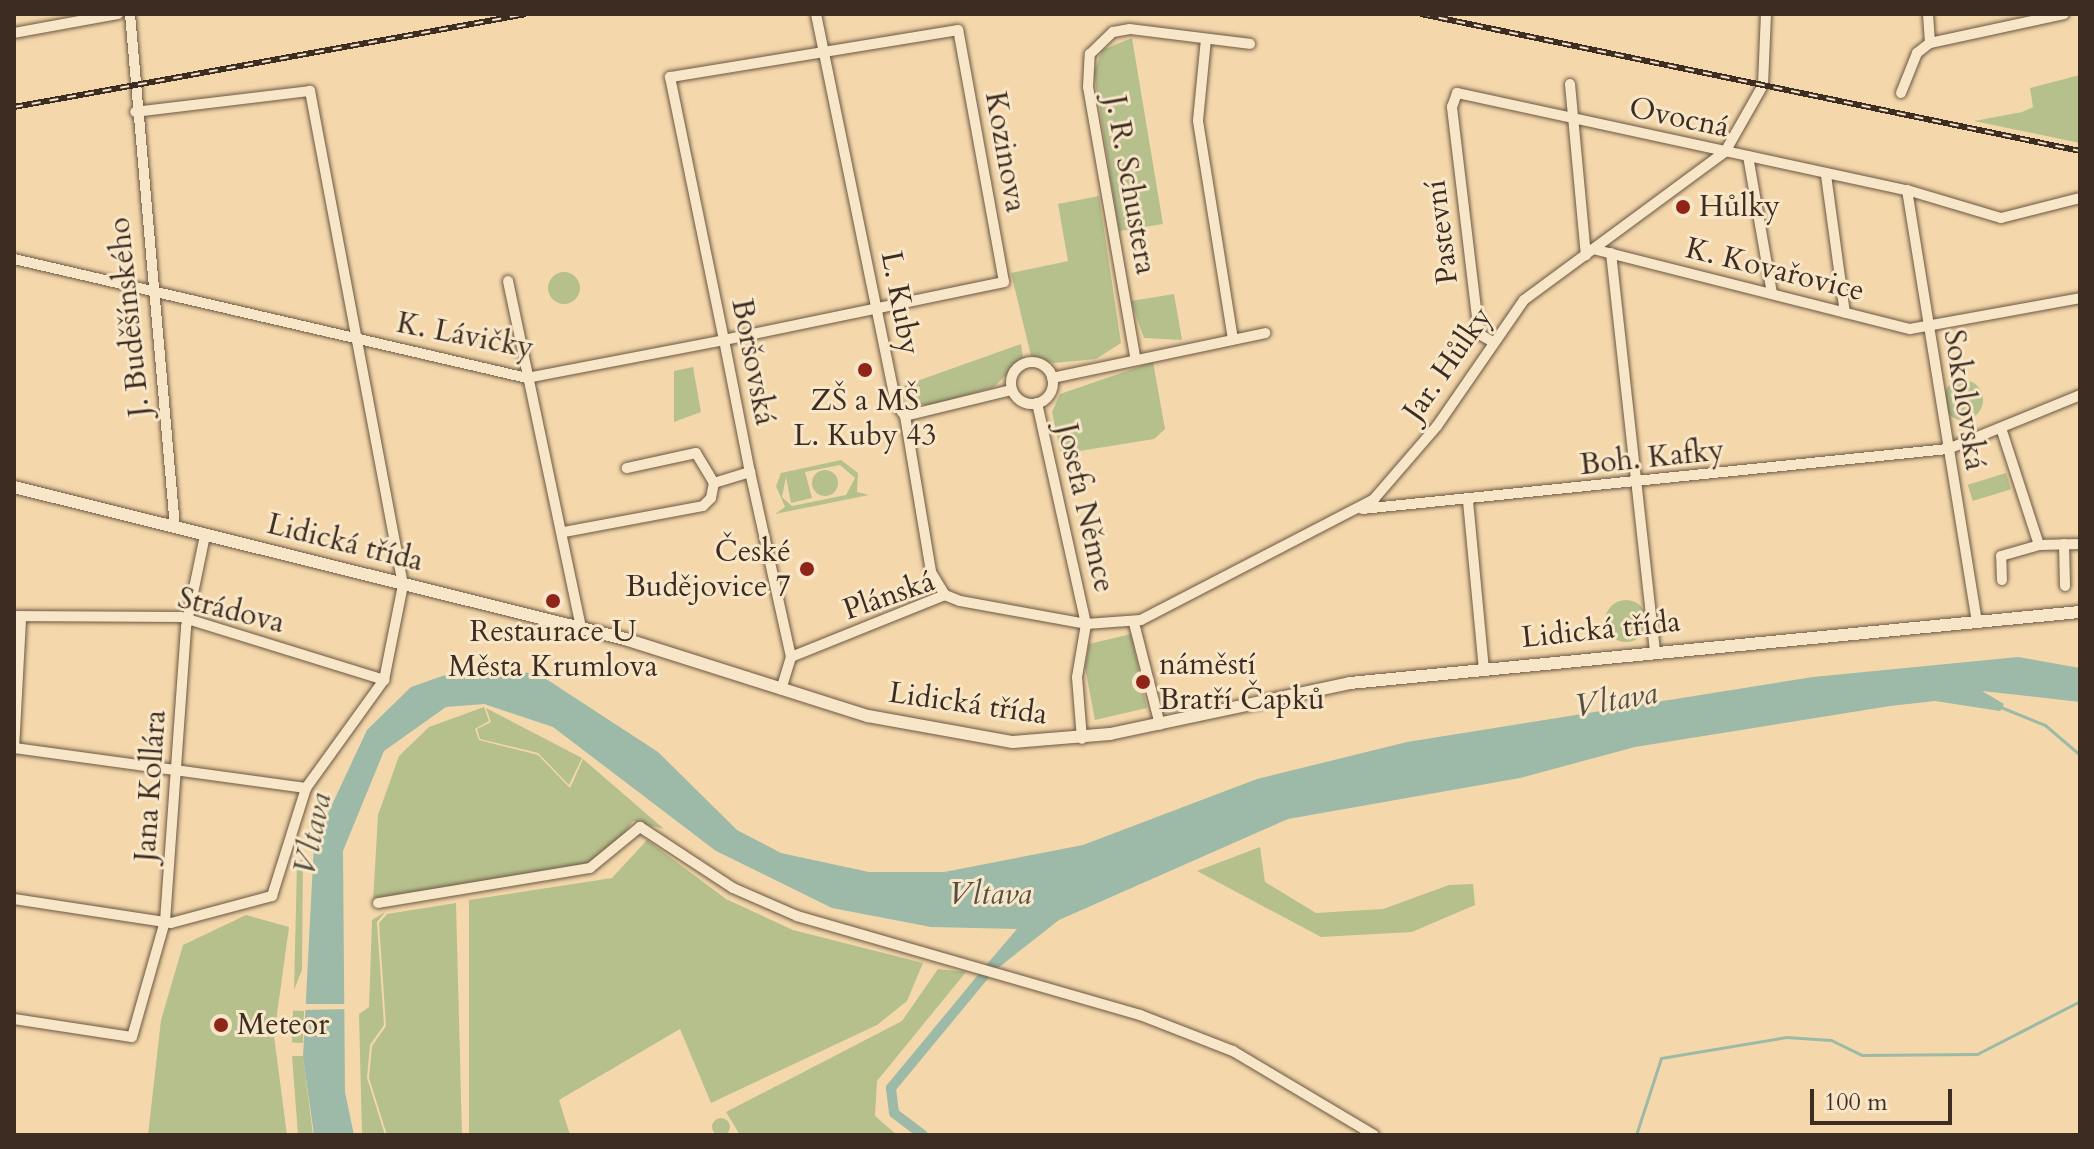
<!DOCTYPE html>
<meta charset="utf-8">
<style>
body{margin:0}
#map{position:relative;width:2094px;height:1149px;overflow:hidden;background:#f4d8ab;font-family:Cardo,serif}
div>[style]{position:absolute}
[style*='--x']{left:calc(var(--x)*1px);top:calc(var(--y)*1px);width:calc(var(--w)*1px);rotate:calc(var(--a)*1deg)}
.green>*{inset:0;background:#b6c08d;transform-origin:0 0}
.round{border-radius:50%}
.water>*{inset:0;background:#9cbaa7}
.pier>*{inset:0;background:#f4d8ab}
.stream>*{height:3px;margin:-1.5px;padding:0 1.5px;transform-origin:1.5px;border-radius:1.5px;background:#9cbaa7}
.canal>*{height:10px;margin:-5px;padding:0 5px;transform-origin:5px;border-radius:5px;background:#9cbaa7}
.roads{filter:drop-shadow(0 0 2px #6b5744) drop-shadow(0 0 2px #6b5744)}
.minor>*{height:10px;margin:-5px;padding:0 5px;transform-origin:5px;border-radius:5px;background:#f8e6c8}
.minor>.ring{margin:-5px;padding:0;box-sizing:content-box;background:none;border:10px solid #f8e6c8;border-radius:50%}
.tertiary>*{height:12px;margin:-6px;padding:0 6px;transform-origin:6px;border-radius:6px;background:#f8e6c8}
.rail>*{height:6px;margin-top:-3px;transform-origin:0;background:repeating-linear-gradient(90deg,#f8e6c8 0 9px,#3d2c22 0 18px);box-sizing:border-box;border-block:2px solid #3d2c22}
.dots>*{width:22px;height:22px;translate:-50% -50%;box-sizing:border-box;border:4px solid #f8e6c8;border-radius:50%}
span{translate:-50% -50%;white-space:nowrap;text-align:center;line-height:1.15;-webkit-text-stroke:6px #f8e6c8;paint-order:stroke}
.street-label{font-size:30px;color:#3d2c22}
.poi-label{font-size:30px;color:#3d2c22}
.left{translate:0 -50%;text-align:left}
.right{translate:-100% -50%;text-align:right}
.water-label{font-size:32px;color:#555043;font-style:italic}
.frame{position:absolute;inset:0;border:16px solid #3d2c22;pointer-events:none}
.scale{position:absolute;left:1810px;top:1089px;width:142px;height:36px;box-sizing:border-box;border:4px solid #3d2c22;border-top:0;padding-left:10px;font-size:24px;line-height:28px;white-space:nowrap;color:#3d2c22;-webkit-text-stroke:6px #f8e6c8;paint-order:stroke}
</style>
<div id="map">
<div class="green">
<i style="clip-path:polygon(1132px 38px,1163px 224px,1119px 231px,1094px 73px,1102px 50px)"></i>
<i style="clip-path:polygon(2080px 75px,2080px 143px,1974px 121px,2022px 112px,2033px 107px,2030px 88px)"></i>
<i style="clip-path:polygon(1099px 196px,1121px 343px,1096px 359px,1054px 363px,1031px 356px,1011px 273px,1068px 261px,1058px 204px)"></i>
<i class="round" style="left:548px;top:272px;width:32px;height:32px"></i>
<i style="clip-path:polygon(1174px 294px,1182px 340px,1144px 338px,1131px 301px)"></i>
<i style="clip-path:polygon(1021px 344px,1023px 358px,994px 387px,930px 406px,906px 401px,903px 386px)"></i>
<i style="clip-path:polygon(1153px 362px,1165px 429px,1154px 439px,1061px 454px,1052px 412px,1060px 394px)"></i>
<i style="clip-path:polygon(693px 367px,701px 412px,674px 422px,674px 371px)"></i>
<i class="round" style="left:1943px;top:380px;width:40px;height:40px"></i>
<i style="clip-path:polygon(evenodd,841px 460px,858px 473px,857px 492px,869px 495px,775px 514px,785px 507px,776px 486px,781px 473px,841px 460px,840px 465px,855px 478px,846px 495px,792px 506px,782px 497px,786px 477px,791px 503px,812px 498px,805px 472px,840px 465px)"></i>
<i class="round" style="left:812px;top:470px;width:26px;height:26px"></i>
<i style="left:2006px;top:473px;width:17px;height:40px;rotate:73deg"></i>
<i class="round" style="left:1605px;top:600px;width:42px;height:42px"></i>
<i style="clip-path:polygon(1131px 634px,1147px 708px,1095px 720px,1085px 667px,1089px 644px)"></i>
<i style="clip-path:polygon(484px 707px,489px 721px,475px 729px,479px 740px,538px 755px,570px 788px,583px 759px,664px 829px,633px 821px,613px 849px,590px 864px,373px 902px,378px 815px,399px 756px,429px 727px)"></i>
<i style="clip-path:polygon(486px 708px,582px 758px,569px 785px,538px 753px,480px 739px,477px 729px,491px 722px)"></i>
<i style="clip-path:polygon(647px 840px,726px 899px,793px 930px,923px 963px,907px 1001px,877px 1025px,711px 1103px,680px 1029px,559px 1100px,570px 1135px,469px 1135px,469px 900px,612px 878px)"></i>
<i style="clip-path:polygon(1260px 847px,1265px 882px,1316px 913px,1383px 909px,1449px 885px,1473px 884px,1475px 905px,1412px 932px,1321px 937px,1197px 871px)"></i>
<i style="clip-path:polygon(303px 857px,302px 970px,294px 990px,297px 864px)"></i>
<i style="clip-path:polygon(456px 903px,462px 1135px,387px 1135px,369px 1078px,372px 1046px,386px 1026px,379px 923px,387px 914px)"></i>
<i style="clip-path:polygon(385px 912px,377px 922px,384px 1025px,370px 1045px,367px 1078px,385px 1135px,362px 1135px,359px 1014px,369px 1007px,372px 920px)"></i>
<i style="clip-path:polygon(246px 915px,289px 927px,274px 1036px,287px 1135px,148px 1135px,161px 1020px,183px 945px)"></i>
<i style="clip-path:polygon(938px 969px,966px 972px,877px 1081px,875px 1116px,897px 1135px,740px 1135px,726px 1112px,902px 1021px)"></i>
<i style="left:304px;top:1011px;width:32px;height:11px;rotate:92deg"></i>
<i style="clip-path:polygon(292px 1056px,303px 1056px,313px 1135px,298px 1135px)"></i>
<i class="round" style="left:712px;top:1118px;width:18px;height:18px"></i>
</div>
<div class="water">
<i style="clip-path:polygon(2018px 657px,2080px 668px,2080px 702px,1982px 691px,2004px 704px,2000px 711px,1935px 701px,1890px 706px,1635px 747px,1520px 778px,1288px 819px,1059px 920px,998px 968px,987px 964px,1017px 929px,931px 927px,832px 908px,716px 851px,553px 727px,484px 704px,446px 707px,384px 751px,343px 851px,345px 1092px,354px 1135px,314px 1135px,303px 1057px,314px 843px,367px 730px,411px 687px,448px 674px,501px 668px,540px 675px,658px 752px,737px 830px,781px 853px,869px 872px,944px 872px,1083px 845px,1257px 779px,1407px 742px,1813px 677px)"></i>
</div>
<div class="pier">
<i style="clip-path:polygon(302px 1004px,350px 1004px,350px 1009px,302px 1010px)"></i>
</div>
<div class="stream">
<i style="--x:1998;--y:706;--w:51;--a:22"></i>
<i style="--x:2045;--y:725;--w:46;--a:40.6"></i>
<i style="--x:1636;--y:1135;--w:81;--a:-72"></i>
<i style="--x:1661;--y:1058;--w:127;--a:-9.5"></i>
<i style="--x:1786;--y:1037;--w:45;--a:3.8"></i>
<i style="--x:1831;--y:1040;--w:34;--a:26"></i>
<i style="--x:1862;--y:1055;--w:115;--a:-0.5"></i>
<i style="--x:1977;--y:1054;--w:116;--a:-27.2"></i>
</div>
<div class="canal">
<i style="--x:923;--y:1135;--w:36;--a:-143"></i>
<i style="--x:894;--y:1113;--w:25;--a:-97"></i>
<i style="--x:891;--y:1088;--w:157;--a:-50.4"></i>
</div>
<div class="roads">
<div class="minor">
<i style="--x:130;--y:14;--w:515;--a:84.99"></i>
<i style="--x:816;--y:14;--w:398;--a:78.4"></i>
<i style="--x:896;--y:404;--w:15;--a:53"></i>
<i style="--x:905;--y:416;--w:158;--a:80.5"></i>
<i style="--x:931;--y:572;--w:27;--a:59"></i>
<i style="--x:945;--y:595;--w:16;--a:22"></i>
<i style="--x:960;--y:601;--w:128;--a:10.3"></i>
<i style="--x:1086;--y:624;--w:55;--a:-4.2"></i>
<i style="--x:1141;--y:620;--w:263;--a:-27.4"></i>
<i style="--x:1374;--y:499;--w:96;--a:-49.2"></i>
<i style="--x:1437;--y:426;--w:153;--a:-55.4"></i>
<i style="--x:1524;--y:300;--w:250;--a:-36.4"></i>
<i style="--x:1725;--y:152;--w:77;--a:-60.4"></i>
<i style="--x:1763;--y:85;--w:71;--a:-87.6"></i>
<i style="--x:1928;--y:14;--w:29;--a:86"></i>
<i style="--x:14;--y:33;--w:106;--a:-10.4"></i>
<i style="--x:1206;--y:39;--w:82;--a:95.6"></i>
<i style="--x:1198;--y:121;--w:221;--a:80.9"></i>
<i style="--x:1570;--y:84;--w:172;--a:84.7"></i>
<i style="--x:1901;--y:93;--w:43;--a:-68.2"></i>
<i style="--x:1917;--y:53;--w:16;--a:-38"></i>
<i style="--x:1930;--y:43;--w:137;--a:-12.2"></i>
<i style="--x:1748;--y:156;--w:140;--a:80.1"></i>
<i style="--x:1826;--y:175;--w:139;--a:82.2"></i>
<i style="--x:1907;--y:190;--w:433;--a:80.8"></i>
<i style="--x:1593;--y:249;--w:327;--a:14.2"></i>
<i style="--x:1910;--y:329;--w:173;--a:-10.3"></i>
<i style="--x:1611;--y:253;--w:398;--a:83.7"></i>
<i style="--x:14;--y:259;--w:527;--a:13.06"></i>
<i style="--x:527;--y:378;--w:201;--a:-10.9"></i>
<i style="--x:724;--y:340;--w:286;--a:-11.7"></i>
<i style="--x:1004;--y:282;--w:256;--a:-100.3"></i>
<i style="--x:958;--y:30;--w:292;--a:170.7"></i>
<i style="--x:670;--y:77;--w:268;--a:78.4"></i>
<i style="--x:724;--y:340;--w:135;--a:78.9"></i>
<i style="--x:750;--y:472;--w:189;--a:77.5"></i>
<i style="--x:791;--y:657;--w:34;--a:107"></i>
<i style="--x:508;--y:281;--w:355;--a:78.1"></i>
<i style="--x:1493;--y:342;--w:16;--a:-150"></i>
<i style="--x:1479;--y:334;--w:229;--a:-96.8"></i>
<i style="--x:1452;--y:107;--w:15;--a:-70"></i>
<i style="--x:1457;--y:93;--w:460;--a:12.2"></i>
<i style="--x:1907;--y:190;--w:98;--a:16.6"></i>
<i style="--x:2001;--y:218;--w:81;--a:-14.2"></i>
<i style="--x:1135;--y:356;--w:273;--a:-99.9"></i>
<i style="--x:1088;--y:87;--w:33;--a:-87"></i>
<i style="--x:1090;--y:54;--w:32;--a:-44"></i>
<i style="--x:1113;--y:32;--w:17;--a:-10"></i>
<i style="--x:1130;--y:29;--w:121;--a:7.1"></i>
<i class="ring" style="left:1011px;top:362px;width:32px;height:32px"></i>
<i style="--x:1052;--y:378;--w:218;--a:-11.9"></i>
<i style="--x:1037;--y:403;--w:226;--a:77.5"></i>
<i style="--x:1086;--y:624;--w:54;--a:99.6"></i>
<i style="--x:1077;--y:677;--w:62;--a:85.4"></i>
<i style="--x:905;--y:416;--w:110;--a:-13.7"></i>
<i style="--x:2001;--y:428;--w:123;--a:72"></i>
<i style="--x:2039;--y:545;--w:41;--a:-1.4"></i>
<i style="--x:714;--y:483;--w:38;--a:-17"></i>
<i style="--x:1468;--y:501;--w:169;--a:84.6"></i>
<i style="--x:1362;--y:509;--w:589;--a:-5.85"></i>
<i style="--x:1948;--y:449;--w:143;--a:-22.2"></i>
<i style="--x:564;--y:532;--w:141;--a:-10.6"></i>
<i style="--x:703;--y:506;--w:11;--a:-45"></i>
<i style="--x:711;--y:498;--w:15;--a:-79"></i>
<i style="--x:714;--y:483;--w:35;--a:-121"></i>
<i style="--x:696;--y:453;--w:71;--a:167.7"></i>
<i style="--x:2064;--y:544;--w:42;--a:88.6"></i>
<i style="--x:2002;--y:580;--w:24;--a:-92"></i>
<i style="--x:2001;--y:556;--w:40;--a:-16"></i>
<i style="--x:14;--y:616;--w:167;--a:0.3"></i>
<i style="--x:181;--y:617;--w:213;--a:17.2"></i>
<i style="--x:1134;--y:623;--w:105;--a:75.7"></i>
<i style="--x:791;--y:657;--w:166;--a:-21.9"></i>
<i style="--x:14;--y:748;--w:295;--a:7.8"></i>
<i style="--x:14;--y:749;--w:131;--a:-86.9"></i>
<i style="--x:14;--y:899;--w:159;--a:8.7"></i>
<i style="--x:171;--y:923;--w:105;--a:-15"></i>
<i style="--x:272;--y:896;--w:113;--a:-72.5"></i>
<i style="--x:306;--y:788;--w:133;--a:-54.2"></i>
<i style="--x:384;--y:680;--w:97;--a:-78.7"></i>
<i style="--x:403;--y:585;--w:503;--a:-100.66"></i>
<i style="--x:310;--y:91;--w:176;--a:173.2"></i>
<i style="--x:378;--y:903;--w:215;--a:-9.4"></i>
<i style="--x:590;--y:868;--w:65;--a:-39.4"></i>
<i style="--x:640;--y:827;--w:111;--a:33.3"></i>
<i style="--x:733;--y:888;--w:70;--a:23.6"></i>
<i style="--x:797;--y:916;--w:357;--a:16.1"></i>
<i style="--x:1140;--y:1015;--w:100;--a:21.2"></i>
<i style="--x:1233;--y:1051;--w:164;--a:30.8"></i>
<i style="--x:14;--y:1019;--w:119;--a:8.7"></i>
<i style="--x:132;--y:1037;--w:121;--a:-74.1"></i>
<i style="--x:165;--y:921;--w:295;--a:-85.9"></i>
<i style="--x:186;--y:627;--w:94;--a:-78.3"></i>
</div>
<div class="tertiary">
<i style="--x:14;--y:487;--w:630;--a:13.97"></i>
<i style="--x:625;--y:639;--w:255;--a:17.6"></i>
<i style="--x:868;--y:716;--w:147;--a:10.2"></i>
<i style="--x:1013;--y:742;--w:97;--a:-4.7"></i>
<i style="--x:1110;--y:734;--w:245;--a:-12"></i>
<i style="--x:1350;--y:683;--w:733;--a:-5.56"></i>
</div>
</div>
<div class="rail">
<i style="--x:1421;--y:14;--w:673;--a:11.74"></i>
<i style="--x:14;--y:107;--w:520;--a:-10.29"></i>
</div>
<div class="dots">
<i style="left:1683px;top:207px;background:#8f2418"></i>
<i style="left:865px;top:370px;background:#8f2418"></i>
<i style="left:807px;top:569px;background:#8f2418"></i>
<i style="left:553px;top:601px;background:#8f2418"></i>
<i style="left:1143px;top:682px;background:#8f2418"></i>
<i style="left:221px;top:1025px;background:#8f2418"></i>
</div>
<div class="street-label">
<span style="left:1679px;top:118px;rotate:12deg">Ovocná</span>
<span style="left:1005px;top:152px;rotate:80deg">Kozinova</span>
<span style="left:1130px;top:185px;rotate:80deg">J. R. Schustera</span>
<span style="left:1442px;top:232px;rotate:-97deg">Pastevní</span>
<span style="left:1775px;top:270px;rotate:14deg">K. Kovařovice</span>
<span style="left:900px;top:303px;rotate:79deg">L. Kuby</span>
<span style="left:130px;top:317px;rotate:-96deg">J. Buděšínského</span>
<span style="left:465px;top:336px;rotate:11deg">K. Lávičky</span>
<span style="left:753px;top:362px;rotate:79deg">Boršovská</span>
<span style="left:1448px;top:364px;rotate:-55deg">Jar. Hůlky</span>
<span style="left:1964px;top:400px;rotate:81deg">Sokolovská</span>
<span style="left:1652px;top:458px;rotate:-6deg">Boh. Kafky</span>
<span style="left:1085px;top:508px;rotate:77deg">Josefa Němce</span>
<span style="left:345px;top:543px;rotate:14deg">Lidická třída</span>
<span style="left:889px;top:596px;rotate:-19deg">Plánská</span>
<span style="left:231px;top:611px;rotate:14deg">Strádova</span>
<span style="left:1601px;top:630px;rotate:-6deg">Lidická třída</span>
<span style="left:968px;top:704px;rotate:8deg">Lidická třída</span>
<span style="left:151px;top:786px;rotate:-86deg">Jana Kollára</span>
</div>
<div class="poi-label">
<span class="left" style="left:1699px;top:207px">Hůlky</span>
<span style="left:865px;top:418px">ZŠ a MŠ<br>L. Kuby 43</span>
<span class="right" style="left:791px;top:569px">České<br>Budějovice 7</span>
<span style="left:553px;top:649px">Restaurace U<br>Města Krumlova</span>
<span class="left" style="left:1159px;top:682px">náměstí<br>Bratří Čapků</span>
<span class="left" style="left:237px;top:1025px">Meteor</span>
</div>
<div class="water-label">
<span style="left:1616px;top:700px;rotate:-10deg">Vltava</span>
<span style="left:313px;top:834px;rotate:-78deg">Vltava</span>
<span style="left:990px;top:894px">Vltava</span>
</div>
<div class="frame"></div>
<div class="scale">100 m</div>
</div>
